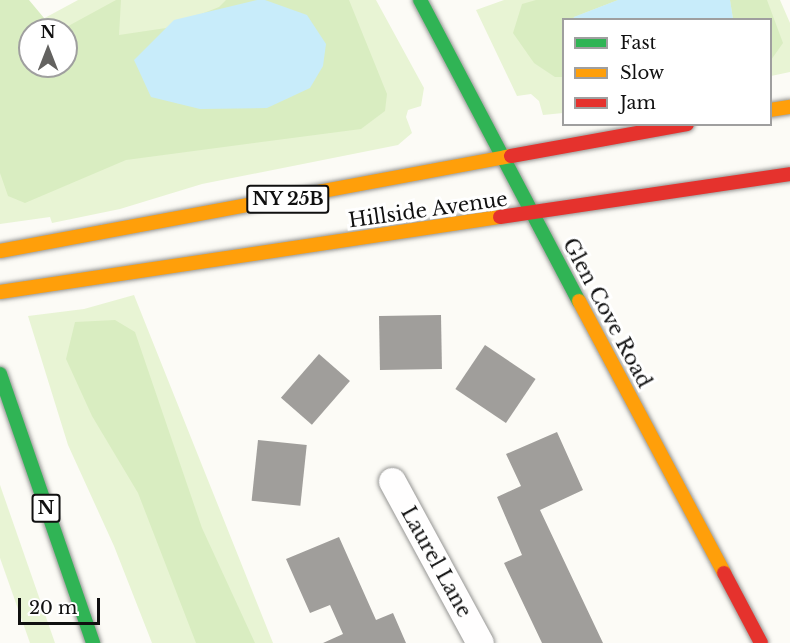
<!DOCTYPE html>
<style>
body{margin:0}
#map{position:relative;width:790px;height:643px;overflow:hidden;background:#fcfbf6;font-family:"Libre Baskerville",serif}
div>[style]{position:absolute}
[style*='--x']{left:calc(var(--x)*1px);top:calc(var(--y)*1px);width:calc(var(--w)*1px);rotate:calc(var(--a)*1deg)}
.green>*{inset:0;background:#e8f4d4}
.forest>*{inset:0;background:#d9edc1}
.water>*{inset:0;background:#c8ecfa}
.building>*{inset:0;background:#a09e9b;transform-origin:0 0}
.roads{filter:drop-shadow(0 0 2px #969694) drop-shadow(0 0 2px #969694)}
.street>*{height:27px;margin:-13.5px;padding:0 13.5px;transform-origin:13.5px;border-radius:13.5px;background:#fffefe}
.fast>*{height:14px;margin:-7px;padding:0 7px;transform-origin:7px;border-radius:7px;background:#30b455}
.slow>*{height:14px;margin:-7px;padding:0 7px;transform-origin:7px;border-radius:7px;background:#ff9f0a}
.jam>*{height:14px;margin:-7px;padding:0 7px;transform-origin:7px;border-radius:7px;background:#e5322d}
span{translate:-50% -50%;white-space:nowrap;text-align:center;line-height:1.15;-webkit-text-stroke:6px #fff;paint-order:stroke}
.shield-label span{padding:2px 4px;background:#fff;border:2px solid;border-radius:4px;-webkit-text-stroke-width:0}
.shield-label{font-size:18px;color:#101010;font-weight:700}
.street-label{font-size:20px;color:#101010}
.legend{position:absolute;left:562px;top:18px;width:210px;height:108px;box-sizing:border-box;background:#fff;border:2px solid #9f9f9f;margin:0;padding:8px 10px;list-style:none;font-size:18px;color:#101010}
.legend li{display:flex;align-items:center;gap:12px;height:30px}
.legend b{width:30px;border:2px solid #9f9f9f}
.north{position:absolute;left:18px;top:18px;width:60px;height:60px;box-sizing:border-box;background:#fff;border:2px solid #9f9f9f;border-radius:50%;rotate:0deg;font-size:16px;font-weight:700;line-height:24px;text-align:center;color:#101010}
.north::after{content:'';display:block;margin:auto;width:21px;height:27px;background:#636260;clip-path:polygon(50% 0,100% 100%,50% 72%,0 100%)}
.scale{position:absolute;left:18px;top:598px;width:82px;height:27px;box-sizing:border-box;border:3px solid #101010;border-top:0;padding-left:8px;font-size:18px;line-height:21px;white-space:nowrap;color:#101010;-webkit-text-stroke:4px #fff;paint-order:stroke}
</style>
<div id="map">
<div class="green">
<i style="clip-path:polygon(evenodd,78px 0,376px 0,424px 88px,421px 106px,408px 110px,406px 117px,412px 133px,398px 145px,202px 184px,120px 209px,52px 223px,50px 217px,0 224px,0 31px,4px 40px,78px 0,30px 30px,66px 30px,66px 66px,30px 66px,30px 30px)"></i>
<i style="clip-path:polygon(504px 0,780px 0,790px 23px,790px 72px,771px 76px,770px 20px,564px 20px,563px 113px,543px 115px,539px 101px,531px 94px,517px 96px,476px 10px)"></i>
<i style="clip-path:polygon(134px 295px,273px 643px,152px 643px,114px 546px,68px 445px,28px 316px,84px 309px)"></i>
<i style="clip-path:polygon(0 485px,55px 643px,30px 643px,0 558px)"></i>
</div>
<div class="forest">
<i style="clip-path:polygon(0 0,29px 0,54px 30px,30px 30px,30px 66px,66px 66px,66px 30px,61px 30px,116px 0,121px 0,119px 35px,166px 28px,219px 7px,226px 0,349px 0,387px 94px,385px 111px,361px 129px,126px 160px,25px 203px,8px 196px,0 173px)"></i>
<i style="clip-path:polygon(536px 0,618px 0,574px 17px,573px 19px,564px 20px,563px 77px,555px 77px,534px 63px,513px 33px,522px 4px)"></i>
<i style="clip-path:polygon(730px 0,767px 0,783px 43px,771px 60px,770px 20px,733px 19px)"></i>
<i style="clip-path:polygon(115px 320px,135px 332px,202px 528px,255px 643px,196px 643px,138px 493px,92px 416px,66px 359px,75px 322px)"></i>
</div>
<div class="water">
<i style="clip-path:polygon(257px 0,265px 0,307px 15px,326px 44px,323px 66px,310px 88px,267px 108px,200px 109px,151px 97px,134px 60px,174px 20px)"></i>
<i style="clip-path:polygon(618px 0,730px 0,733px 19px,573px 19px,574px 17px)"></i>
</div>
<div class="building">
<i style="left:441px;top:315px;width:54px;height:62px;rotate:89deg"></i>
<i style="left:485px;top:345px;width:61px;height:53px;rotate:34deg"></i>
<i style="left:319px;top:354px;width:41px;height:58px;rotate:41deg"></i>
<i style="clip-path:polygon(557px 432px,583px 490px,540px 510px,603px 643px,542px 643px,504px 563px,522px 555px,497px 497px,521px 486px,506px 454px)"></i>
<i style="left:258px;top:440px;width:49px;height:61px;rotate:6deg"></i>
<i style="clip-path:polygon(339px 537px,376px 620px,393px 613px,406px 643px,323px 643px,343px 634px,330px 605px,310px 613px,286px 559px)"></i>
</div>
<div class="roads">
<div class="street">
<i style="--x:392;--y:481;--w:184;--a:61.5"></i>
</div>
<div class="fast">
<i style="--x:420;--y:0;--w:340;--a:62.2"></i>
<i style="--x:0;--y:374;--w:285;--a:70.9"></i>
</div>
<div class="slow">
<i style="--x:770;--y:110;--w:20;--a:-9"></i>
<i style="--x:0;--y:251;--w:520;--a:-10.53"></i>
<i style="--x:0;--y:292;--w:506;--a:-8.53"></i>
<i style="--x:579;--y:301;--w:308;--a:61.9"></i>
</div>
<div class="jam">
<i style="--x:511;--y:156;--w:179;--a:-10.3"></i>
<i style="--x:500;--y:217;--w:293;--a:-8.4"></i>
<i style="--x:724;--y:573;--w:79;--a:62.1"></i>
</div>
</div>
<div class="shield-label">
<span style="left:288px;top:199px">NY 25B</span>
<span style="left:46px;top:508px">N</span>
</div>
<div class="street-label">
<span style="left:428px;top:210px;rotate:-8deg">Hillside Avenue</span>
<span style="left:607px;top:313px;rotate:62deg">Glen Cove Road</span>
<span style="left:436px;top:562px;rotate:61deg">Laurel Lane</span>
</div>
<ul class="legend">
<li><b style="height:8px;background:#30b455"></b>Fast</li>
<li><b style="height:8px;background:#ff9f0a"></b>Slow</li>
<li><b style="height:8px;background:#e5322d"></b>Jam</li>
</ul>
<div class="north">N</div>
<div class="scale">20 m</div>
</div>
